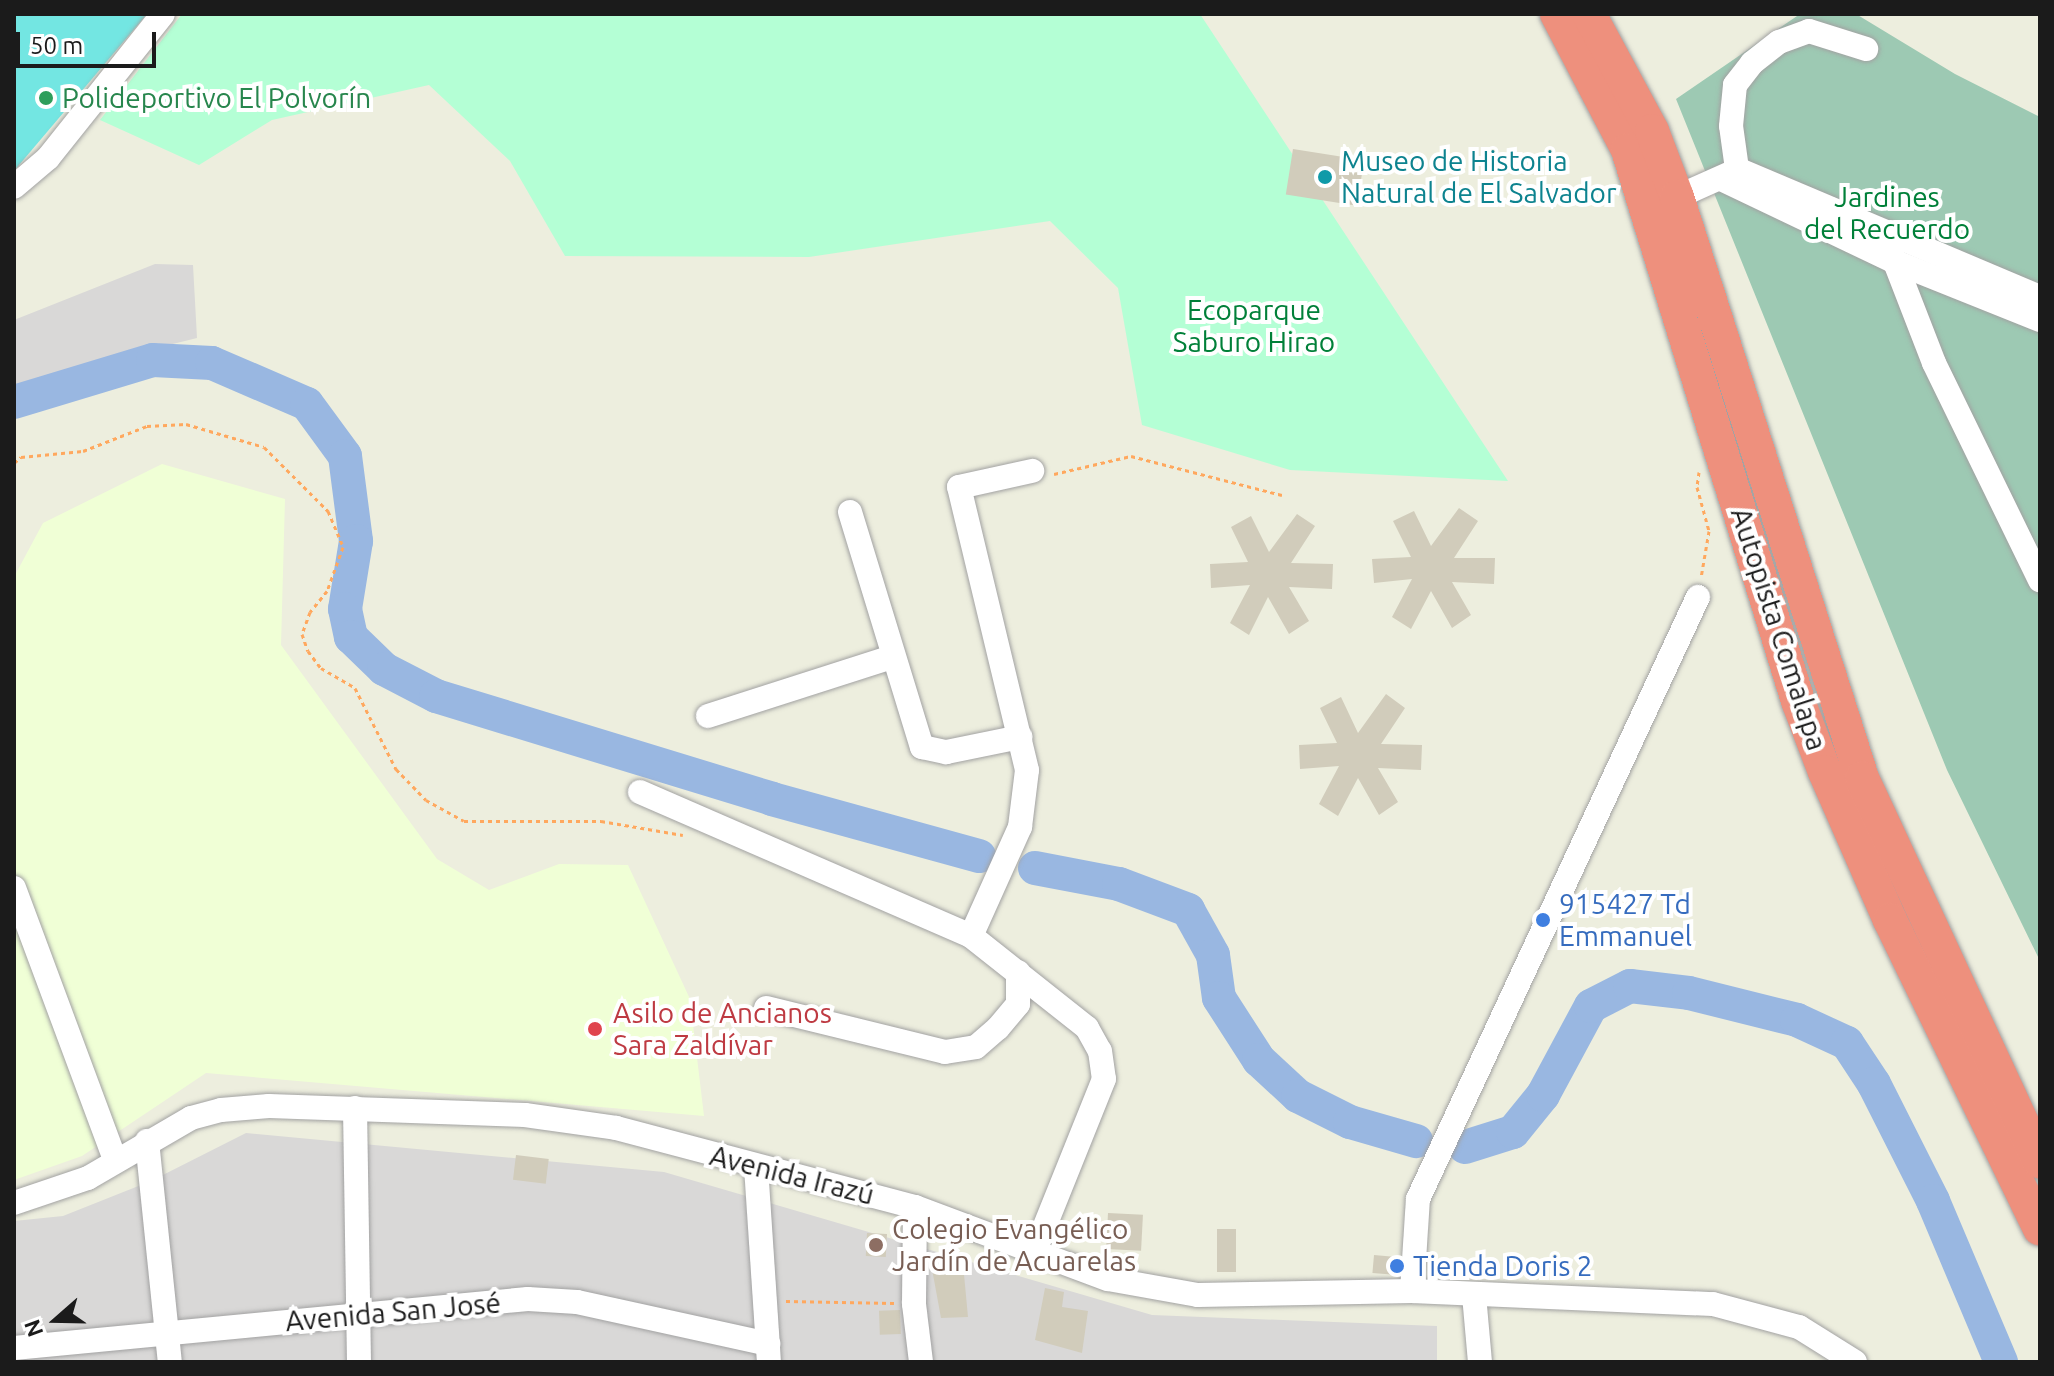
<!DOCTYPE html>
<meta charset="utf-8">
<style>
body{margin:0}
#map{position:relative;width:2054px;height:1376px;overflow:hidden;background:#edeede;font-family:Ubuntu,sans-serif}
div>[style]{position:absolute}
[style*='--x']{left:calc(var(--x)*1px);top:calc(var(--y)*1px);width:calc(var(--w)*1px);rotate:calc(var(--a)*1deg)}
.residential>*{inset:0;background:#d9d8d7}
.education>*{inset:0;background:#f0ffd6}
.cemetery>*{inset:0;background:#9dc9b3}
.park>*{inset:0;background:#b4ffd5}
.pitch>*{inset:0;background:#73e6e2}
.river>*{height:34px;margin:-17px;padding:0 17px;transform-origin:17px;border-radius:17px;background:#99b7e1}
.building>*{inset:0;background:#d1ccbb;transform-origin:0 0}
.path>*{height:3px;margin-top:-1.5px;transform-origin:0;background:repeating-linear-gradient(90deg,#ffa85e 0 4px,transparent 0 8px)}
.roads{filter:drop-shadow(0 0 2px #a2a2a2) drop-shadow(0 0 2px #a2a2a2)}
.minor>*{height:24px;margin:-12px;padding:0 12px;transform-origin:12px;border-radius:12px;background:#fff}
.highway>*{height:34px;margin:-17px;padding:0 17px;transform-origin:17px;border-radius:17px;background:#ee907d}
.dots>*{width:22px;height:22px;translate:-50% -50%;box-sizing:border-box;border:4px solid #fff;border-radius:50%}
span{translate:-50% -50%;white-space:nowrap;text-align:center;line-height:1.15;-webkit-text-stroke:8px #fff;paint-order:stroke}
.leisure-label{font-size:28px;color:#27864d}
.left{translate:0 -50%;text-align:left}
.culture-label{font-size:28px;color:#0d838f}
.park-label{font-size:28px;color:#018039}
.street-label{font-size:28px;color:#1b1b1b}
.shop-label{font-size:28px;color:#366cbe}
.health-label{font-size:28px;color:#be3a42}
.education-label{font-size:28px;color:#785e54}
.frame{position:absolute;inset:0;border:16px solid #1b1b1b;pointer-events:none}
.north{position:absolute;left:16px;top:1280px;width:80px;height:80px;-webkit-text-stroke:6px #fff;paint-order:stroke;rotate:250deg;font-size:22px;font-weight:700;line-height:32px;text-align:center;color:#1b1b1b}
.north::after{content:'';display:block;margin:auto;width:28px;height:36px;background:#1b1b1b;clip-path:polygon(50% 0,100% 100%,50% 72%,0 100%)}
.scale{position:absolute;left:16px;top:32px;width:140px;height:36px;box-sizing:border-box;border:4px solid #1b1b1b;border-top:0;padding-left:10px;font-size:24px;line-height:28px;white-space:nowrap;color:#1b1b1b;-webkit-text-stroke:6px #fff;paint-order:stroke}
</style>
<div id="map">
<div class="residential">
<i style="clip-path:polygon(155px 264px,193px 265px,197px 338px,80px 367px,14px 392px,14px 320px)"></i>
<i style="clip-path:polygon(246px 1133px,664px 1172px,1152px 1315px,1437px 1326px,1437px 1362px,14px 1362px,14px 1221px,63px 1216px,151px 1181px)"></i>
</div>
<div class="education">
<i style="clip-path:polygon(162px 464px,285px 499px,281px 645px,437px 859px,489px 890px,559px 864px,628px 865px,690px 999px,704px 1116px,206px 1073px,82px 1156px,14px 1180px,14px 577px,43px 523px)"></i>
</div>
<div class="cemetery">
<i style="clip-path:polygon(1800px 14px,1856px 14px,1955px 74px,2040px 117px,2040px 961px,1947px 770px,1676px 99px)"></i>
</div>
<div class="park">
<i style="clip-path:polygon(182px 14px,1200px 14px,1508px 481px,1290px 470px,1142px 425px,1118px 288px,1050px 221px,809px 257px,565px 256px,510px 161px,429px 85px,272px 120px,199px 165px,100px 120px)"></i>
</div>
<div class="pitch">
<i style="clip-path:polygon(14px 14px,147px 14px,14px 171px)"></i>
</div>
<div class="river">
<i style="--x:14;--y:402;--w:145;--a:-16.8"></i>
<i style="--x:153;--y:360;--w:59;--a:2.9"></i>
<i style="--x:212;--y:363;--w:103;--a:23.3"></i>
<i style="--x:307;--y:404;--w:64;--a:53.8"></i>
<i style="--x:345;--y:456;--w:86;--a:82.6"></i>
<i style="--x:356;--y:541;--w:69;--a:99.2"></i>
<i style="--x:345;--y:609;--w:29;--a:78"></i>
<i style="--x:351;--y:637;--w:46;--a:44.1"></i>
<i style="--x:384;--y:669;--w:59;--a:27.4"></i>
<i style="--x:436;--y:696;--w:351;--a:17"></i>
<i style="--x:772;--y:799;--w:215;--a:15.4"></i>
<i style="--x:1035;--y:868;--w:86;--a:10.8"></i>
<i style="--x:1119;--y:884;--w:74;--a:20.6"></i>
<i style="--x:1188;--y:910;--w:51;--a:60.9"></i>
<i style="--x:1213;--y:955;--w:43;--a:82.1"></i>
<i style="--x:1219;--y:998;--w:74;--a:57.2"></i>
<i style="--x:1259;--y:1060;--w:53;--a:42.7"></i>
<i style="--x:1298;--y:1096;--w:58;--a:26.6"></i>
<i style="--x:1350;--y:1122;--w:69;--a:16.1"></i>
<i style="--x:1465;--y:1147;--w:50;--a:-17.4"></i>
<i style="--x:1513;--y:1132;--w:48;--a:-51"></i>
<i style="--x:1543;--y:1095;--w:101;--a:-61.7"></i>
<i style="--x:1591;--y:1006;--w:44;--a:-27.1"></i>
<i style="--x:1630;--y:986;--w:59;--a:6.8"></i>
<i style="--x:1689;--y:993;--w:111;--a:14"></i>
<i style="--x:1797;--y:1020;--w:55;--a:24.7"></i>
<i style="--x:1847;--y:1043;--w:49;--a:56.6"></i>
<i style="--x:1874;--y:1084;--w:131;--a:63.2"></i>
<i style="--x:1933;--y:1201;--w:175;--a:67.1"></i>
</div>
<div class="building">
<i style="left:1293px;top:149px;width:72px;height:46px;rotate:9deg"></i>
<i style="clip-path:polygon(1459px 508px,1478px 521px,1454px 558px,1495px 558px,1494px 584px,1452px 582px,1471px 615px,1452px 628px,1431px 591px,1411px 629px,1392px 617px,1412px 579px,1374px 583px,1372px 559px,1411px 557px,1393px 521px,1414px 511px,1431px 546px)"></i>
<i style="clip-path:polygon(1297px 514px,1315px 526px,1291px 563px,1333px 564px,1332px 589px,1289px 587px,1309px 621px,1289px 634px,1268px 597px,1249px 635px,1230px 623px,1250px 585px,1211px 588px,1210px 564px,1248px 562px,1231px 527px,1251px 516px,1269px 552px)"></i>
<i style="clip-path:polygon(1386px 694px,1405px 708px,1381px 744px,1422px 745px,1421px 770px,1378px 768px,1398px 802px,1379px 815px,1358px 778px,1338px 816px,1319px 804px,1339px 766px,1300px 769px,1299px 745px,1337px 743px,1320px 708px,1341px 697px,1358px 733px)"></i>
<i style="left:516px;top:1155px;width:33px;height:25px;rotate:7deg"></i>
<i style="left:1108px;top:1213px;width:35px;height:36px;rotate:3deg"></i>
<i style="left:1236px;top:1229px;width:43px;height:19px;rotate:90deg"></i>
<i style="left:867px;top:1233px;width:20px;height:23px;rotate:3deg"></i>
<i style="clip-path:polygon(962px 1253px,968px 1317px,941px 1318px,932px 1269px,945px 1268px,944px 1254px)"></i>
<i style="left:1374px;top:1255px;width:25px;height:18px;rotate:5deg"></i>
<i style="clip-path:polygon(1045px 1288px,1064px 1292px,1062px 1307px,1088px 1311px,1082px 1353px,1035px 1340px)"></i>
<i style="left:900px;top:1310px;width:24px;height:21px;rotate:88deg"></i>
</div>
<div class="path">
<i style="--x:14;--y:463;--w:9;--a:-41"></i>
<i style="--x:21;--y:457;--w:62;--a:-5.5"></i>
<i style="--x:83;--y:451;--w:69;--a:-21.3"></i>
<i style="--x:147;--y:426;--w:39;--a:-3"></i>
<i style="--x:186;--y:424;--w:81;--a:16.4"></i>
<i style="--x:264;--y:447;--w:91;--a:45"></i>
<i style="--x:328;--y:511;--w:39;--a:67"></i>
<i style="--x:343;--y:547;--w:47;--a:110"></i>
<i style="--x:327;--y:591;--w:27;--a:129"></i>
<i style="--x:310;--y:612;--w:23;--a:110"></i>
<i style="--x:302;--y:634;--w:18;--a:71"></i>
<i style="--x:308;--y:651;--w:21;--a:53"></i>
<i style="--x:321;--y:668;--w:39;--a:30"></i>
<i style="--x:355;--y:688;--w:91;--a:63.2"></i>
<i style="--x:396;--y:769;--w:43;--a:45.9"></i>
<i style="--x:426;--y:800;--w:43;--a:28.9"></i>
<i style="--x:464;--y:821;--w:137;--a:0"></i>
<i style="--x:601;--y:821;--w:83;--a:9.7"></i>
<i style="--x:1699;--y:472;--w:15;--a:98"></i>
<i style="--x:1697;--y:487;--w:46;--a:74.7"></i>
<i style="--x:1709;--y:531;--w:48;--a:99.7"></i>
<i style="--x:1054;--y:474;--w:79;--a:-13.2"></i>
<i style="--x:1131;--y:456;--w:156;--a:14.5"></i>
<i style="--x:786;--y:1301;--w:108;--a:1.1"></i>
</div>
<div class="roads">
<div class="minor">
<i style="--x:1737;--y:169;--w:329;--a:22.9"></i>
<i style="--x:1737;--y:169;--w:43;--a:-97.9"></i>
<i style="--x:1731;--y:126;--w:41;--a:-84.4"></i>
<i style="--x:1735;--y:85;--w:28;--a:-52"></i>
<i style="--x:1752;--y:63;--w:34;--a:-38"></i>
<i style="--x:1779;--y:42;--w:32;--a:-20"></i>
<i style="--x:1809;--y:31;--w:60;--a:17.5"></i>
<i style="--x:1721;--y:179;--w:191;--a:25.5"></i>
<i style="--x:1893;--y:261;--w:158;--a:21.9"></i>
<i style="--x:14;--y:187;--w:45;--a:-40.5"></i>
<i style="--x:48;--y:158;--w:184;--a:-51.4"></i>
<i style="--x:1677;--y:197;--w:64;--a:-24.1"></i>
<i style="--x:1884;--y:234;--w:138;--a:68.8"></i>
<i style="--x:1934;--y:363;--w:242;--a:64"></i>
<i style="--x:850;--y:512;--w:246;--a:73"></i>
<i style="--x:922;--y:747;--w:25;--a:12"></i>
<i style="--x:946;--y:752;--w:76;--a:-11.5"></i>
<i style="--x:708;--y:716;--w:193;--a:-17.8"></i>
<i style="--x:640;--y:792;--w:361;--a:23.5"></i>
<i style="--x:971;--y:936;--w:148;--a:38.4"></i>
<i style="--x:1087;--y:1028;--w:26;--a:61"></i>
<i style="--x:1100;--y:1051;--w:28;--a:82"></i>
<i style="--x:1104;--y:1079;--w:185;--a:111.9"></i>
<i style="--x:14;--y:888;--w:290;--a:69.6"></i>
<i style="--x:971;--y:936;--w:120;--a:-65.8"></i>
<i style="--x:1020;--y:827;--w:57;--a:-83"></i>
<i style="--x:1027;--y:770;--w:291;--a:-103.5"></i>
<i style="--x:959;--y:487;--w:75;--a:-12.4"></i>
<i style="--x:766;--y:1008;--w:184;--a:13.8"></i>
<i style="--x:945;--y:1052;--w:31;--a:-9"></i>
<i style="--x:976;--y:1047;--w:29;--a:-41"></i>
<i style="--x:998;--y:1028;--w:31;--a:-50"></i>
<i style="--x:1018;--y:1004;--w:32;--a:-90"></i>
<i style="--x:355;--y:1108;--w:254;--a:89.1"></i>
<i style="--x:147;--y:1141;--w:222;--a:84.1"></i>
<i style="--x:756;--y:1167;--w:195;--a:86.2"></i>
<i style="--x:14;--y:1203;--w:78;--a:-18.7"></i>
<i style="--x:88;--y:1178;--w:119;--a:-30.2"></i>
<i style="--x:191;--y:1118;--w:31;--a:-15"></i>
<i style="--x:221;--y:1110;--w:48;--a:-4.8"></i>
<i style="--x:269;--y:1106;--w:256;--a:2"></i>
<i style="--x:525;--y:1115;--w:92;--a:8.1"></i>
<i style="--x:616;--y:1128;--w:309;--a:14.8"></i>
<i style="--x:915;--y:1207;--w:206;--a:20.5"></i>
<i style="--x:1108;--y:1279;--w:91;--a:10.1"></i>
<i style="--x:1198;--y:1295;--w:214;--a:-1.1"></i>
<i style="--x:1412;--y:1291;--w:301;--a:2.5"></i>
<i style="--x:1713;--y:1304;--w:89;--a:15"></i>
<i style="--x:1799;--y:1327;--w:66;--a:32"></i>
<i style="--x:915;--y:1207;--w:97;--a:90.6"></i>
<i style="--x:914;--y:1304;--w:58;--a:83.1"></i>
<i style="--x:1412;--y:1291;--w:92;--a:-86.3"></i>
<i style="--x:1418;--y:1199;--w:664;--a:-65.06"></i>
<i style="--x:1474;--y:1295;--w:67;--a:84.9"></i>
<i style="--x:14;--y:1348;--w:516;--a:-5.45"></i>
<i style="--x:528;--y:1299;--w:49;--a:3.5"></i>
<i style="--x:577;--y:1302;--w:196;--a:12.4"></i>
</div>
<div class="highway">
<i style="--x:1557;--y:14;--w:153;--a:62.4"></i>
<i style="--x:1628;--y:150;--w:577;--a:72.85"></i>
<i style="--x:1798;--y:701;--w:76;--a:69.2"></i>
<i style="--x:1825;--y:772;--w:162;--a:66.3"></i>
<i style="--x:1890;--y:920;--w:343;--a:64.1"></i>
<i style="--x:1589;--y:14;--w:133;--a:61.7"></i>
<i style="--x:1652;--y:131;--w:71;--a:69.3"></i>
<i style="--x:1677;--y:197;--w:610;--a:72.34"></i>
<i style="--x:1862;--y:778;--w:423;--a:65.1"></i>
</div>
</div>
<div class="dots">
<i style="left:46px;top:98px;background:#2e9e5b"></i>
<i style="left:1325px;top:177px;background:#0f9aa8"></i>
<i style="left:1543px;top:920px;background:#3f7fe0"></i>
<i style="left:595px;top:1029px;background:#e0444e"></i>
<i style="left:876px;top:1245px;background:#8d6e63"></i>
<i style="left:1397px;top:1266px;background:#3f7fe0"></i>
</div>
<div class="leisure-label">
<span class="left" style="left:62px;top:98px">Polideportivo El Polvorín</span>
</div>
<div class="culture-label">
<span class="left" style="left:1341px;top:177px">Museo de Historia<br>Natural de El Salvador</span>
</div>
<div class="park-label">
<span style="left:1887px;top:213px">Jardines<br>del Recuerdo</span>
<span style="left:1254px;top:326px">Ecoparque<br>Saburo Hirao</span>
</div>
<div class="street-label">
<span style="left:1779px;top:629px;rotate:72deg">Autopista Comalapa</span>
<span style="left:792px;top:1175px;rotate:14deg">Avenida Irazú</span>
<span style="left:393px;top:1312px;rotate:-5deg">Avenida San José</span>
</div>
<div class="shop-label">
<span class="left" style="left:1559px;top:920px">915427 Td<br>Emmanuel</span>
<span class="left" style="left:1413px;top:1266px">Tienda Doris 2</span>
</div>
<div class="health-label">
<span class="left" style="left:613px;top:1029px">Asilo de Ancianos<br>Sara Zaldívar</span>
</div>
<div class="education-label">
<span class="left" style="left:892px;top:1245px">Colegio Evangélico<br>Jardín de Acuarelas</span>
</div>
<div class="frame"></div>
<div class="north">N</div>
<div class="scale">50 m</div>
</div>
